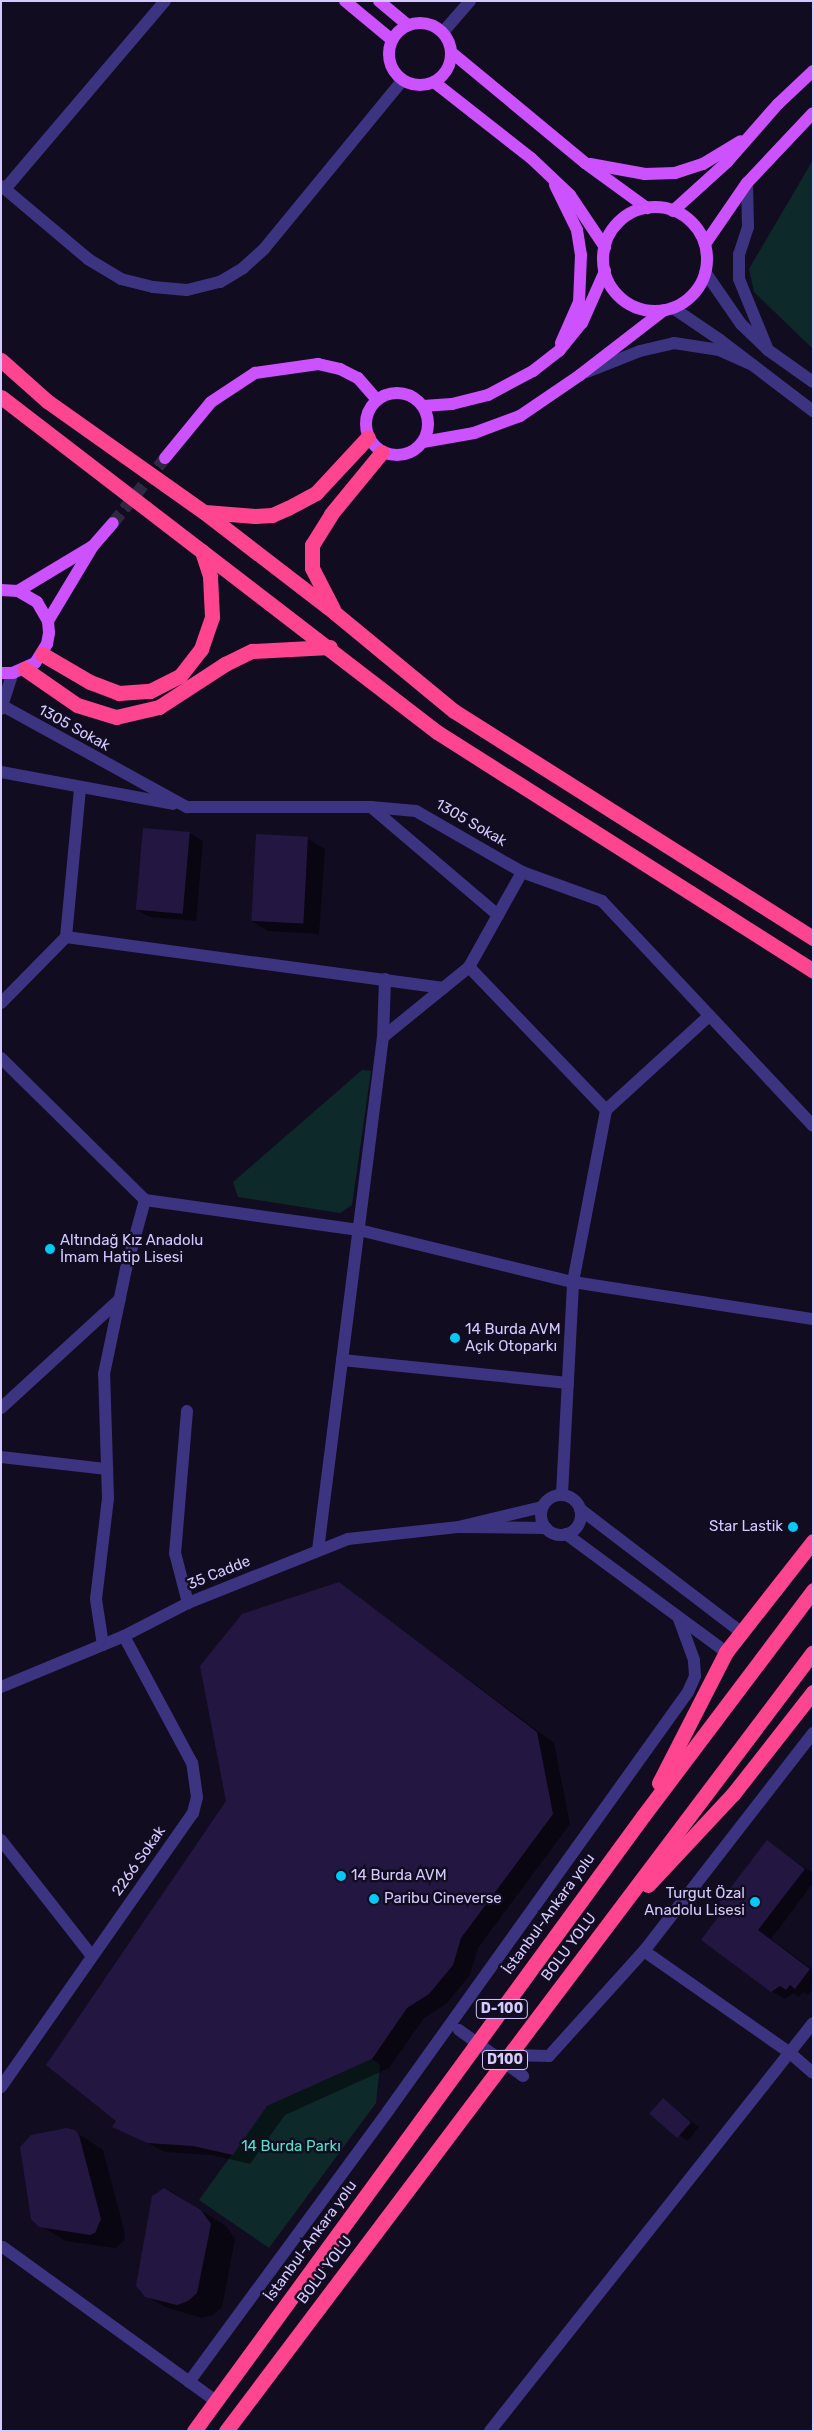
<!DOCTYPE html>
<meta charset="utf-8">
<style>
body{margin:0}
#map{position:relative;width:814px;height:2432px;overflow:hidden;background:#110c20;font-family:Rubik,sans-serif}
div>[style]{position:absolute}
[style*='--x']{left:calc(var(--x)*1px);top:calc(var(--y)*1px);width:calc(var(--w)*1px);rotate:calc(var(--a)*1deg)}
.green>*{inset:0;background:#0e292a}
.shadow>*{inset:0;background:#0007;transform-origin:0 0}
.building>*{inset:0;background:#231742;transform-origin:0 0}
.street-tunnel>*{height:12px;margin-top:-6px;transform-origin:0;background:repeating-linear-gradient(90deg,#2e2841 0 12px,transparent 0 18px)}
.street>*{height:12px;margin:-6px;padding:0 6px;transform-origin:6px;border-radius:6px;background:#3d3481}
.street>.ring{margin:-6px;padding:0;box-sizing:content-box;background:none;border:12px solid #3d3481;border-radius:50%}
.primary>*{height:12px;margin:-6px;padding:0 6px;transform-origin:6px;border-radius:6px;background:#cc51ff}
.primary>.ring{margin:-6px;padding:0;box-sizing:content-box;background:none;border:12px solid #cc51ff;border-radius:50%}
.highway>*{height:15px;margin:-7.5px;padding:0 7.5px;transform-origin:7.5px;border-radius:7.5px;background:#ff458f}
.dots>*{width:14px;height:14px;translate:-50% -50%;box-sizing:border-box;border:2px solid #110c20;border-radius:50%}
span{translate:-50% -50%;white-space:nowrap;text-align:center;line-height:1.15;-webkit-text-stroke:5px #110c20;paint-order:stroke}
.shield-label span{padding:1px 4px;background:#110c20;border:1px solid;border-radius:4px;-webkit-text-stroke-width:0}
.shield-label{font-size:14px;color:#d5caff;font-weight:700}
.street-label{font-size:15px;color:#d5caff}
.poi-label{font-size:15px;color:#d5caff}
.left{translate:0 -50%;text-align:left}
.right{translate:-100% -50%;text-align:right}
.park-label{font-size:15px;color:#52e4cb}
.frame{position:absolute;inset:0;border:2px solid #d5caff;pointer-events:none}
</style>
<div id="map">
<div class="green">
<i style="clip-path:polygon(813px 160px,813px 349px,754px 292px,749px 269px)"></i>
<i style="clip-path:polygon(362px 1070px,371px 1071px,352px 1205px,340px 1213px,238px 1197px,233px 1182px)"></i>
<i style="clip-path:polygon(372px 2059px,380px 2065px,376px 2103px,269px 2248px,199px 2200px,267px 2106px)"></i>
</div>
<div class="shadow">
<i style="clip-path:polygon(144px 829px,190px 833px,203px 841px,196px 921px,150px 917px,137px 910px)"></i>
<i style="clip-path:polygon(308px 839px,325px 849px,319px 934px,268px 931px,251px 921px)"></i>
<i style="clip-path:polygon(339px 1583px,554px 1743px,570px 1824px,478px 1948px,470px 1975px,446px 2004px,424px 2018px,389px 2068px,285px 2115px,250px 2164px,212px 2155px,165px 2152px,114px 2126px,227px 1801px)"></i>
<i style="clip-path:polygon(767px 1842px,813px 1873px,813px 1883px,771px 1939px,813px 1970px,813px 1989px,808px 1995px,803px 1992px,799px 1997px,793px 1993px,785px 1999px,771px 1991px,727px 1908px)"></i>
<i style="left:664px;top:2100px;width:44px;height:18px;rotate:38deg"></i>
<i style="clip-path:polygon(71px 2129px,103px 2150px,125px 2234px,124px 2241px,115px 2248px,66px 2241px,40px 2226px,21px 2147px,31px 2136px)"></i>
<i style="clip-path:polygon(169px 2190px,226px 2226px,235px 2239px,222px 2307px,213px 2315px,202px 2318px,165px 2307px,140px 2292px,137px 2286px,153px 2197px,157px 2192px)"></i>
</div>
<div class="building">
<i style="left:143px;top:828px;width:47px;height:82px;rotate:5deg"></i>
<i style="left:256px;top:834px;width:52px;height:87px;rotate:3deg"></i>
<i style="clip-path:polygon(339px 1582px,537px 1732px,553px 1814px,461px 1938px,453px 1965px,429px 1994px,407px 2008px,372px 2059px,267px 2106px,233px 2155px,193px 2146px,147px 2143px,112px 2127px,116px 2121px,46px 2065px,226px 1801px,200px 1666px,242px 1614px)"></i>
<i style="clip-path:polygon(767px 1840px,805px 1869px,758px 1930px,810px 1969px,795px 1989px,790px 1985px,786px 1990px,780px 1986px,771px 1992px,701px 1940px,725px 1908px,719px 1903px)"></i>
<i style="left:663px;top:2098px;width:37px;height:21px;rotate:41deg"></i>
<i style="clip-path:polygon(66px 2128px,75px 2130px,79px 2135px,101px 2219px,95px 2233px,90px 2235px,39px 2227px,31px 2219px,20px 2147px,31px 2135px)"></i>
<i style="clip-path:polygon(164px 2188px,201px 2210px,211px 2224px,197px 2293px,188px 2301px,177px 2305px,145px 2297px,136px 2286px,152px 2196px)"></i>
</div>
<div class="street-tunnel">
<i style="--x:113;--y:523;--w:83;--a:-51.3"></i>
</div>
<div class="street">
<i style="--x:443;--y:32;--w:41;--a:-48.9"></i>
<i style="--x:747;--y:183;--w:44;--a:88.7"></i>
<i style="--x:748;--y:227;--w:28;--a:108"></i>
<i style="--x:739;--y:254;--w:25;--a:90"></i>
<i style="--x:739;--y:279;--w:77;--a:67.8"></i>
<i style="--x:1;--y:186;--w:5;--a:37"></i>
<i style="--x:5;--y:189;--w:247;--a:-49.6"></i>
<i style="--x:5;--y:189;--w:109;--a:40.1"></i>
<i style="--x:88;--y:259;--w:39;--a:31"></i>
<i style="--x:121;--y:279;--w:33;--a:14"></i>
<i style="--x:153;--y:287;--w:34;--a:5"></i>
<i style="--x:187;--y:290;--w:34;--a:-14"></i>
<i style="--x:220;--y:282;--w:27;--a:-31"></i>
<i style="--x:243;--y:268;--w:28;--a:-42"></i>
<i style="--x:264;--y:249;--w:219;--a:-50.6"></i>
<i style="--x:705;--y:272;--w:63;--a:55.3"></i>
<i style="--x:741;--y:324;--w:37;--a:44"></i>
<i style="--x:768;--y:350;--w:55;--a:35.4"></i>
<i style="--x:673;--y:308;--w:57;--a:34.2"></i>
<i style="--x:720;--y:340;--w:117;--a:37.4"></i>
<i style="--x:587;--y:372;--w:57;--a:-21.6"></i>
<i style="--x:640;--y:351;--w:35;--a:-13"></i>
<i style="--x:674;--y:343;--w:46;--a:8.8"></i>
<i style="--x:719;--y:350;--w:37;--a:24"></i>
<i style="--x:3;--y:706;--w:210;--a:28.8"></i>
<i style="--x:187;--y:807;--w:184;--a:0"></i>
<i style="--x:371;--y:807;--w:45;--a:5.1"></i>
<i style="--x:416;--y:811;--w:122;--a:29.9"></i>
<i style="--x:522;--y:872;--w:85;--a:19.9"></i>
<i style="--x:602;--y:901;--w:308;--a:46.8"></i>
<i style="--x:1;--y:709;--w:38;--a:-72"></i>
<i style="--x:1;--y:772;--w:175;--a:10.5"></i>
<i style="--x:371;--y:807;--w:167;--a:40.4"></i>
<i style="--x:66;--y:937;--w:150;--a:-84.6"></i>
<i style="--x:469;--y:967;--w:198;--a:46.2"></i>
<i style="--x:1;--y:1003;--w:93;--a:-45.4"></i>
<i style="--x:66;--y:937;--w:381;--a:7.7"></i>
<i style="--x:383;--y:1037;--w:111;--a:-39.1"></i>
<i style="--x:469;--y:967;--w:109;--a:-60.8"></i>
<i style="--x:1;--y:1058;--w:202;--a:44.6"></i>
<i style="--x:145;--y:1200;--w:216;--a:8"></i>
<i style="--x:359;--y:1230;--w:220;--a:13.7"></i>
<i style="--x:573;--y:1282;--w:243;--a:8.8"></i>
<i style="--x:342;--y:1360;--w:227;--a:5.8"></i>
<i style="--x:1;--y:1408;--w:161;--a:-42.5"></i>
<i style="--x:187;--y:1411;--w:143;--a:94.8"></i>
<i style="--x:175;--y:1553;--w:52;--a:75.4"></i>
<i style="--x:1;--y:1457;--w:107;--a:6.5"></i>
<i style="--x:562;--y:1494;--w:212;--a:-87"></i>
<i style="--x:573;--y:1282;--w:175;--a:-79.1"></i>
<i style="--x:606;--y:1110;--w:139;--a:-42.4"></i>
<i class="ring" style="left:541px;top:1495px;width:28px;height:28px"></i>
<i style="--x:542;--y:1507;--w:85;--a:166.5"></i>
<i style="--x:459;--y:1527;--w:87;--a:0.7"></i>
<i style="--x:580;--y:1509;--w:203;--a:37.4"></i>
<i style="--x:566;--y:1534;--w:199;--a:36.4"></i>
<i style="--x:318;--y:1550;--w:517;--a:-82.78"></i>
<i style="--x:383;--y:1037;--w:58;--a:-88"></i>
<i style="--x:103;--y:1645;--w:47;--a:-98.7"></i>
<i style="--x:96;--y:1599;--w:102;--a:-83.2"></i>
<i style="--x:108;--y:1498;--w:124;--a:-91.8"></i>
<i style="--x:104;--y:1374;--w:107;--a:-78.2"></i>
<i style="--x:126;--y:1269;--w:72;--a:-74.6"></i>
<i style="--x:1;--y:1687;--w:133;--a:-22.5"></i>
<i style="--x:124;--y:1636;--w:72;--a:-27.3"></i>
<i style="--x:188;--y:1603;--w:172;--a:-21.8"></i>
<i style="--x:348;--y:1539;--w:112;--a:-6.2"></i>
<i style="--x:1;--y:1840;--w:147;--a:51.9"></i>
<i style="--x:644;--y:1951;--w:178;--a:34.9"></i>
<i style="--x:790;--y:2053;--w:30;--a:41"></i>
<i style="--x:459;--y:2030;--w:79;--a:35.7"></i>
<i style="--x:509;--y:2055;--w:40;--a:1.4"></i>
<i style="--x:549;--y:2056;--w:142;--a:-47.9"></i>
<i style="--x:644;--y:1951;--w:276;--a:-52.2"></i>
<i style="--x:1;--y:2087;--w:335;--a:-55"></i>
<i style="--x:193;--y:1813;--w:16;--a:-76"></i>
<i style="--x:197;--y:1797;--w:34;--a:-98"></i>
<i style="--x:192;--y:1763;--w:144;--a:-118.2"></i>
<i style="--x:3;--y:2247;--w:263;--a:35.9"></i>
<i style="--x:189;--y:2382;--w:336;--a:-53.7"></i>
<i style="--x:388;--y:2111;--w:515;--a:-54.4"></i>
<i style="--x:688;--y:1692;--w:17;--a:-66"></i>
<i style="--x:695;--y:1676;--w:16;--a:-94"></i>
<i style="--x:694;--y:1660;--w:44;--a:-110.1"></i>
<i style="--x:490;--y:2431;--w:520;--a:-51.63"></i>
</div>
<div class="primary">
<i style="--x:345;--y:1;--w:61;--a:39.7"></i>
<i style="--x:379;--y:1;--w:38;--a:40"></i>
<i class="ring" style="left:389px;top:23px;width:50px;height:50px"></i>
<i style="--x:451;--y:52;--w:174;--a:39.6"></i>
<i style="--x:585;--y:163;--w:77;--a:36"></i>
<i style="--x:434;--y:82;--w:123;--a:38.1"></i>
<i style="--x:531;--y:158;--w:54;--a:43.5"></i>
<i style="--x:570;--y:195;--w:63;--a:56.1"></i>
<i style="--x:590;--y:164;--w:56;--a:10.3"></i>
<i style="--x:645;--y:174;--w:30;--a:-2"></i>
<i style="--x:675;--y:173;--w:29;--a:-18"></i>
<i style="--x:703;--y:164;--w:44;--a:-31.2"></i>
<i style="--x:555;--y:185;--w:50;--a:63.9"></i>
<i style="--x:577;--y:230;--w:25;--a:81"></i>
<i style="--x:581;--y:255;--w:47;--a:92.4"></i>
<i style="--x:579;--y:302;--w:45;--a:113.7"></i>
<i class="ring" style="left:603px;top:207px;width:92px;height:92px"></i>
<i style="--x:673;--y:211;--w:73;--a:-42.2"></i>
<i style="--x:727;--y:162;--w:77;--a:-48.7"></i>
<i style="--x:778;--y:104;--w:48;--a:-43.3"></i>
<i style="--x:705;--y:244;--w:74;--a:-55.5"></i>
<i style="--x:747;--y:183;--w:96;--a:-46.7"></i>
<i class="ring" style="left:366px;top:393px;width:50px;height:50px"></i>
<i style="--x:423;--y:406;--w:29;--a:-4"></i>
<i style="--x:452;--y:404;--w:37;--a:-14"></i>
<i style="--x:488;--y:395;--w:51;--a:-28.1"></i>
<i style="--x:533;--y:371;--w:33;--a:-38"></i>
<i style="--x:559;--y:351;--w:36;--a:-51"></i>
<i style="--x:582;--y:323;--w:57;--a:-66.1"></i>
<i style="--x:423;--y:442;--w:52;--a:-10"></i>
<i style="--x:474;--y:433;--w:49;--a:-20.3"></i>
<i style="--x:520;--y:416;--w:73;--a:-34.3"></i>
<i style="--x:580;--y:375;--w:106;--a:-37.7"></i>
<i style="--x:165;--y:458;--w:72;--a:-50.6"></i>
<i style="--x:211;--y:402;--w:53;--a:-33.4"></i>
<i style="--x:255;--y:373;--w:64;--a:-8.1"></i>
<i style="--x:318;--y:364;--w:23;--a:13"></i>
<i style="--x:340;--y:369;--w:20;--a:27"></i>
<i style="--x:358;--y:378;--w:29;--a:49"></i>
<i style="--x:93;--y:546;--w:30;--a:-49"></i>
<i style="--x:1;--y:590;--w:17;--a:3"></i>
<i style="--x:18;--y:591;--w:22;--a:30"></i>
<i style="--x:37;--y:602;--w:22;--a:60"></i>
<i style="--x:48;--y:621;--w:12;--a:85"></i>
<i style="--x:49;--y:633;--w:11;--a:100"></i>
<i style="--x:47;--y:644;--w:22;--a:122"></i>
<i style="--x:35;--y:663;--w:24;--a:156"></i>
<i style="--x:13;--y:673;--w:12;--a:180"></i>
<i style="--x:18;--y:591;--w:87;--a:-31"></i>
<i style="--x:93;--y:546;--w:87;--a:121"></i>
</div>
<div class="highway">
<i style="--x:1;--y:360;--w:62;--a:41.7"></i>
<i style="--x:47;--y:401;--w:192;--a:35.3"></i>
<i style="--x:204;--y:512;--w:165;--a:37.6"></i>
<i style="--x:335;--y:613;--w:154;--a:39.5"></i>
<i style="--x:454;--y:711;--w:425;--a:32.3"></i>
<i style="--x:1;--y:397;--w:550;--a:37.54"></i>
<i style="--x:437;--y:732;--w:446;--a:32.4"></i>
<i style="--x:205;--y:512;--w:50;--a:4.6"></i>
<i style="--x:255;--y:516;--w:17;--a:-3"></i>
<i style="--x:272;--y:515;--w:17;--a:-24"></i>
<i style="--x:288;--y:508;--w:32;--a:-28"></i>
<i style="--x:316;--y:493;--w:76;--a:-47.1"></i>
<i style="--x:333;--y:609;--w:46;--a:-117.1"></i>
<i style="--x:312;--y:568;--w:23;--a:-90"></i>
<i style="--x:312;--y:545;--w:36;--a:-58"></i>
<i style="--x:331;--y:514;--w:80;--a:-50.6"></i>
<i style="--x:42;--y:654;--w:56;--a:30.3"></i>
<i style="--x:90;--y:682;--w:31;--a:21"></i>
<i style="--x:119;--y:693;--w:31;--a:-4"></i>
<i style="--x:150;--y:691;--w:34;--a:-27"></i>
<i style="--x:180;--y:676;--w:34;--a:-52"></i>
<i style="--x:201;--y:649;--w:34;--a:-71"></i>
<i style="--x:212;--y:617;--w:41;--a:-92.8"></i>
<i style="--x:210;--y:576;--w:26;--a:-108"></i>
<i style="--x:25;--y:669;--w:63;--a:34.7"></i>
<i style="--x:77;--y:705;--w:41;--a:17.1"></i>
<i style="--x:116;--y:717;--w:44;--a:-13.1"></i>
<i style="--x:159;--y:707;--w:79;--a:-33.1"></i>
<i style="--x:225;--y:664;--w:30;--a:-26"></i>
<i style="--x:252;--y:651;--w:78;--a:-2.9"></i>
<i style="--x:659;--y:1783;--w:147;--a:-62.9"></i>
<i style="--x:726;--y:1652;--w:141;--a:-51.9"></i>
<i style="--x:648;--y:1885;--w:125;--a:-47"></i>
<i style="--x:733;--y:1794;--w:130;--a:-51.9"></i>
<i style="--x:194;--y:2431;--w:761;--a:-53.87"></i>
<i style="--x:643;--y:1816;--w:283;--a:-53"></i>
<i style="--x:226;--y:2431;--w:975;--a:-53"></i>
</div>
<div class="dots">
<i style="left:50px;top:1249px;background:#00c9f5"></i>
<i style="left:455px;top:1338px;background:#00c9f5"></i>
<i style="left:793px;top:1527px;background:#00c9f5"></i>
<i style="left:341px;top:1876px;background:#00c9f5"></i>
<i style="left:374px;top:1899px;background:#00c9f5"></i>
<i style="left:755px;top:1902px;background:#00c9f5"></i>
</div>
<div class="shield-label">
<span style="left:502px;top:2009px">D-100</span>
<span style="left:505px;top:2060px">D100</span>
</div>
<div class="street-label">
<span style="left:74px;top:728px;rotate:29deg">1305 Sokak</span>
<span style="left:471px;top:823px;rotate:30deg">1305 Sokak</span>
<span style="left:219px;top:1573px;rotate:-22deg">35 Cadde</span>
<span style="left:139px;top:1861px;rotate:-55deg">2266 Sokak</span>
<span style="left:549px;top:1914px;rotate:-54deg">İstanbul-Ankara yolu</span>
<span style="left:569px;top:1947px;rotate:-53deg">BOLU YOLU</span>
<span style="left:311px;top:2241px;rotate:-54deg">İstanbul-Ankara yolu</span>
<span style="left:325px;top:2270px;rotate:-53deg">BOLU YOLU</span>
</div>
<div class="poi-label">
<span class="left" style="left:60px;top:1249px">Altındağ Kız Anadolu<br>İmam Hatip Lisesi</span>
<span class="left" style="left:465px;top:1338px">14 Burda AVM<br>Açık Otoparkı</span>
<span class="right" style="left:783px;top:1527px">Star Lastik</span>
<span class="left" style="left:351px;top:1876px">14 Burda AVM</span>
<span class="right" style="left:745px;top:1902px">Turgut Özal<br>Anadolu Lisesi</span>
<span class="left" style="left:384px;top:1899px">Paribu Cineverse</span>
</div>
<div class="park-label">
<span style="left:291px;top:2147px">14 Burda Parkı</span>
</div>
<div class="frame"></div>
</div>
